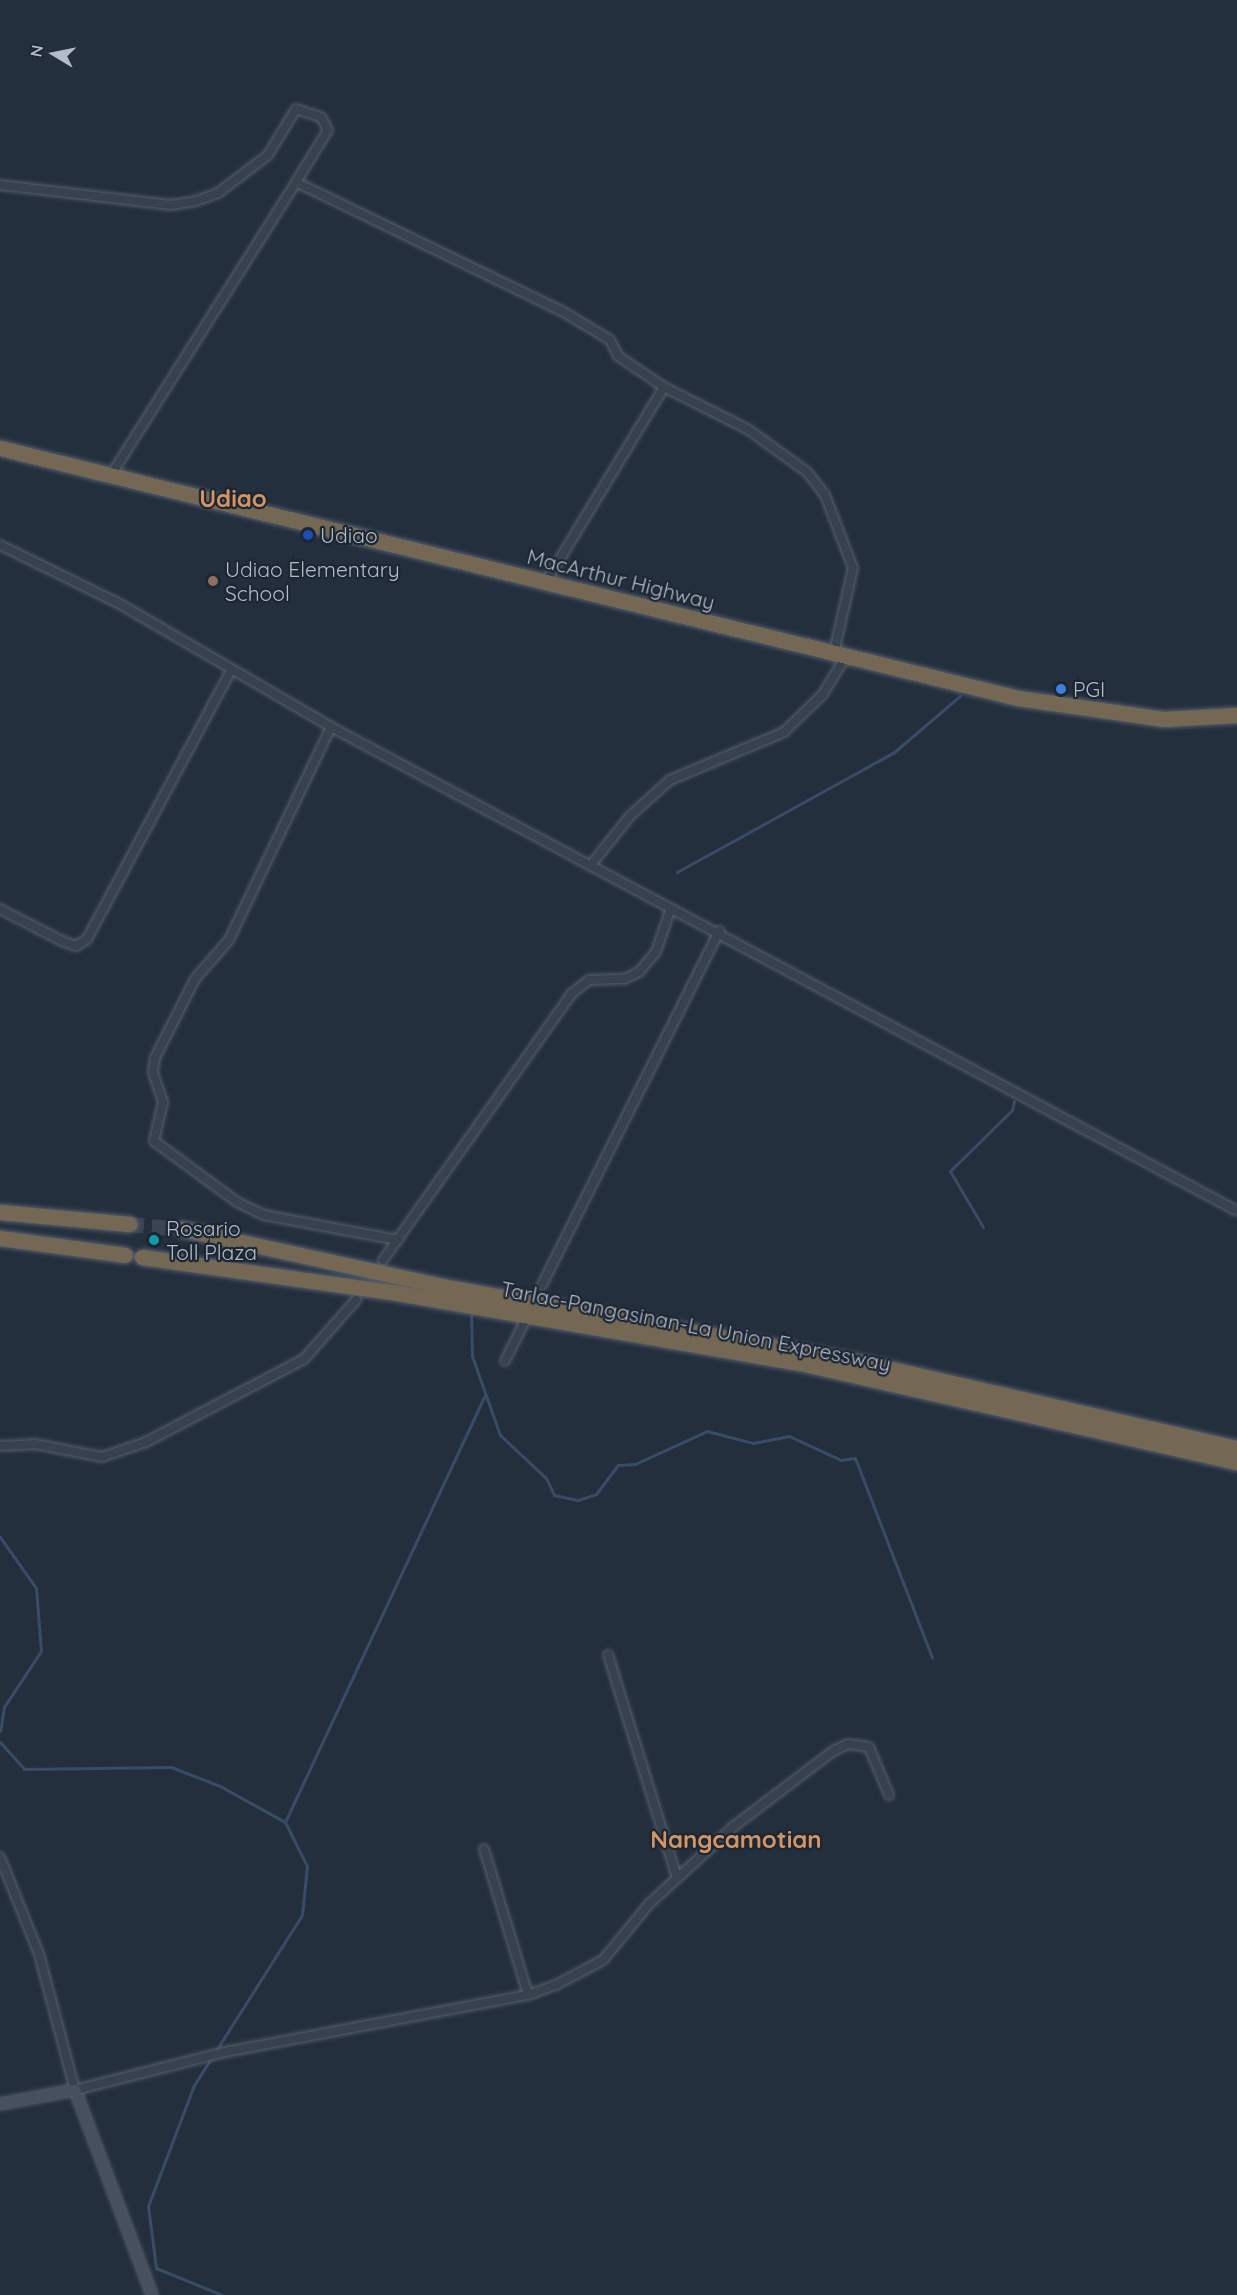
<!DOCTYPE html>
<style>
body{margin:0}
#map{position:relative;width:1237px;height:2295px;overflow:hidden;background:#242f3e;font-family:Quicksand,sans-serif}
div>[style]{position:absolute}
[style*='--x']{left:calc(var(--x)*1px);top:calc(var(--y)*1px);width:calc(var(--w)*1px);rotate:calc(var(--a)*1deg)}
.stream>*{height:3px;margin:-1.5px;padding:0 1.5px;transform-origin:1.5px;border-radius:1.5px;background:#394c67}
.highway-tunnel>*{height:15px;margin-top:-7.5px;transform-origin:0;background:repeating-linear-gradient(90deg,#3a4453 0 15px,transparent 0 23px)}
.roads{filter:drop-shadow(0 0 2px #565f6c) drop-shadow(0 0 2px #565f6c)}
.street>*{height:8px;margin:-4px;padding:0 4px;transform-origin:4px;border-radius:4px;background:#38414e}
.secondary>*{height:10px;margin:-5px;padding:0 5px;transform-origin:5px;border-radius:5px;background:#465061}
.highway>*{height:15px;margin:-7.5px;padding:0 7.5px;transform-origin:7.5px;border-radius:7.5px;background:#746855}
.dots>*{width:16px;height:16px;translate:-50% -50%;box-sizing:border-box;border:3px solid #1d2633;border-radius:50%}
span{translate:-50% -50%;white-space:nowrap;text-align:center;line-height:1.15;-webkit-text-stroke:4.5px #1d2633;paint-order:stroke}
.poi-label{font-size:21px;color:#b4bcc9}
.left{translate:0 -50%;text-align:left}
.street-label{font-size:21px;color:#b4bcc9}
.quarter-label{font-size:24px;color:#d59563;font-weight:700}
.north{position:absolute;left:24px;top:24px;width:60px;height:60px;-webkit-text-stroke:4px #1d2633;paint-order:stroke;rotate:280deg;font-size:16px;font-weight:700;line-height:24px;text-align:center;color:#b4bcc9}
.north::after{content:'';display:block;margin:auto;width:21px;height:27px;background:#b4bcc9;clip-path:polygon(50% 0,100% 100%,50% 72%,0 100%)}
</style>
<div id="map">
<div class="stream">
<i style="--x:677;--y:872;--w:247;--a:-28.9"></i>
<i style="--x:893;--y:753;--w:88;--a:-40.4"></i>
<i style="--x:983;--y:1227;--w:65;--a:-120.5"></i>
<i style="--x:950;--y:1171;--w:87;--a:-44.5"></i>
<i style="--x:1012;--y:1110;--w:9;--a:-77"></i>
<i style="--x:471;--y:1314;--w:42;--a:88.6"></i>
<i style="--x:472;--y:1356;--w:84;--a:70.5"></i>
<i style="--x:500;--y:1435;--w:63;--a:43.1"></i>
<i style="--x:546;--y:1478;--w:19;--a:65"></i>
<i style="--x:554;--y:1495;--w:25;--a:12"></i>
<i style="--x:578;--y:1500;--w:19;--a:-18"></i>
<i style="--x:596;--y:1494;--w:36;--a:-53"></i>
<i style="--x:618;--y:1465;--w:17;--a:-3"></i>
<i style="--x:635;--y:1464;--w:79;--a:-24.6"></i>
<i style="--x:707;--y:1431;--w:48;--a:14.6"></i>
<i style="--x:753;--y:1443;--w:37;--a:-11"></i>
<i style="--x:789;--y:1436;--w:57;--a:24.8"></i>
<i style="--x:841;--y:1460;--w:14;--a:-8"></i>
<i style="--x:855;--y:1458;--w:214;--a:68.9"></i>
<i style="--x:0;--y:1537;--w:62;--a:54.8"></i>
<i style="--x:36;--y:1588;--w:63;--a:85.5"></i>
<i style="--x:41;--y:1651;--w:67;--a:123.5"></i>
<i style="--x:4;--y:1707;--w:24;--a:99"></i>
<i style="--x:0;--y:1742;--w:36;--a:48"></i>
<i style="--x:24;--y:1769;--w:147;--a:-0.8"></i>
<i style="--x:171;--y:1767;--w:53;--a:21.2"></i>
<i style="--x:220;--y:1786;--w:74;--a:29"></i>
<i style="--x:285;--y:1822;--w:49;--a:63.4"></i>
<i style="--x:307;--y:1866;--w:49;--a:95.8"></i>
<i style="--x:302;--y:1915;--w:201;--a:122.4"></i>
<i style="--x:194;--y:2085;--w:129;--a:110.8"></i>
<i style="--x:148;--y:2206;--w:63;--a:82.6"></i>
<i style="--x:156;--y:2268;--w:71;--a:22.2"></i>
<i style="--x:285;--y:1822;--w:471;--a:-64.9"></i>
</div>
<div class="highway-tunnel">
<i style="--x:129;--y:1224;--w:53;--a:5.4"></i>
</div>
<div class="roads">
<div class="street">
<i style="--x:0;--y:185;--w:172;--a:6.7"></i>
<i style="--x:171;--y:205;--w:25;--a:-9"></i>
<i style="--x:196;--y:201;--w:23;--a:-20"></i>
<i style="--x:218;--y:193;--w:63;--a:-37.2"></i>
<i style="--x:268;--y:155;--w:54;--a:-58.7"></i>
<i style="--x:296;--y:109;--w:26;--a:18"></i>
<i style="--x:321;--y:117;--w:15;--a:62"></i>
<i style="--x:328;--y:130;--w:61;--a:121.6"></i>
<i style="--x:111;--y:475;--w:347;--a:-57.7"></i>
<i style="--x:296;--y:182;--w:296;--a:25.9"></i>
<i style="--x:562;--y:311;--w:56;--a:31.1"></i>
<i style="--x:610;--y:340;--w:18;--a:63"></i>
<i style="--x:618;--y:356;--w:55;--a:34"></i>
<i style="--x:664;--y:387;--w:95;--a:26.8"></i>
<i style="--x:749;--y:430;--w:72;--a:35.9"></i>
<i style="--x:807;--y:472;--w:29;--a:52"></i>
<i style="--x:825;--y:495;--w:78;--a:69"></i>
<i style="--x:853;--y:568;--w:86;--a:102.7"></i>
<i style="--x:0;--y:545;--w:134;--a:26.2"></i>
<i style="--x:120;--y:604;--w:244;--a:30.2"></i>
<i style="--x:331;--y:727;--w:1027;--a:28.11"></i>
<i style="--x:546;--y:582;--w:228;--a:-58.8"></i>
<i style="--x:331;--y:727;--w:236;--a:115.6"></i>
<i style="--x:229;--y:940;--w:52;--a:131.1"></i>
<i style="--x:195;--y:979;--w:89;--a:116.9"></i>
<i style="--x:155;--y:1058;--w:15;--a:98"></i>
<i style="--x:153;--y:1073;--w:31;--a:71"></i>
<i style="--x:163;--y:1102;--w:40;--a:103"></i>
<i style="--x:154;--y:1141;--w:103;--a:36.3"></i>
<i style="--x:237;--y:1202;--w:30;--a:26"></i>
<i style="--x:264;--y:1215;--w:136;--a:10.6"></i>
<i style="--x:591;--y:865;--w:63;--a:-51.5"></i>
<i style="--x:630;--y:816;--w:54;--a:-42"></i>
<i style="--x:670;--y:780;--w:124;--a:-22.8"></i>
<i style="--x:784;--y:732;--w:54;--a:-44.3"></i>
<i style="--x:823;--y:694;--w:44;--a:-58.8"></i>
<i style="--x:0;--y:909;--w:70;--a:27.3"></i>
<i style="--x:62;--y:941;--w:15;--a:20"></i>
<i style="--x:76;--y:946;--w:13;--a:-32"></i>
<i style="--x:87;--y:939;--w:306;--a:-61.8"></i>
<i style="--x:383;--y:1260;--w:326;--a:-54.7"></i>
<i style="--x:571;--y:994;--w:23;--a:-38"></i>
<i style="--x:589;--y:980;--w:35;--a:-2"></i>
<i style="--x:624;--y:979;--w:17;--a:-25"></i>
<i style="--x:639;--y:972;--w:26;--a:-50"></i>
<i style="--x:656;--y:952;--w:46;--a:-71.2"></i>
<i style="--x:542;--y:1285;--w:396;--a:-63.4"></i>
<i style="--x:505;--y:1361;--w:42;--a:-63.4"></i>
<i style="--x:0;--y:1446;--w:35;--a:-3"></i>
<i style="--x:35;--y:1444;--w:68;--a:11"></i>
<i style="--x:102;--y:1457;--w:46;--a:-18.8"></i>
<i style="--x:146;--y:1442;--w:178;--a:-27.7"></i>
<i style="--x:304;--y:1359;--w:79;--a:-48.6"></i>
<i style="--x:608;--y:1655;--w:233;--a:72.8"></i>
<i style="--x:484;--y:1849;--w:152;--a:73.2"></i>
<i style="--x:0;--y:1857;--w:105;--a:68.1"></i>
<i style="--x:39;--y:1954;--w:141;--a:75.2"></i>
<i style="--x:75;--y:2090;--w:155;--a:-14.2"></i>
<i style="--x:225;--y:2052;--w:308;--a:-10.7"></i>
<i style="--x:528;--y:1995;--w:30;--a:-20"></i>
<i style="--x:556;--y:1985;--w:53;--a:-28"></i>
<i style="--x:603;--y:1960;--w:72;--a:-50.6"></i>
<i style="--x:649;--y:1904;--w:114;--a:-42.5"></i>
<i style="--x:733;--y:1827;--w:126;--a:-37.2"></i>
<i style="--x:833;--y:1751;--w:17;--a:-25"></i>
<i style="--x:848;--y:1744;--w:21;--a:8"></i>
<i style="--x:869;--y:1747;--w:52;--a:67.4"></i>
</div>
<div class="secondary">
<i style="--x:0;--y:2104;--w:76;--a:-10.6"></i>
<i style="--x:75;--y:2090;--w:219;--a:69.4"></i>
</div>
<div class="highway">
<i style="--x:0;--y:448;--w:1048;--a:13.8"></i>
<i style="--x:1018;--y:698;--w:148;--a:8.2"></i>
<i style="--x:1164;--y:719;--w:73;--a:-3.1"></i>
<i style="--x:0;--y:1212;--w:130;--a:5.3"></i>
<i style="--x:182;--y:1229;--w:265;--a:12.4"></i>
<i style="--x:441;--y:1286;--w:431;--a:10.3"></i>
<i style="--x:865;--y:1363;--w:382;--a:12.9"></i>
<i style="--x:0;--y:1238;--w:126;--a:7.7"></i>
<i style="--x:142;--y:1257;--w:252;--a:8"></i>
<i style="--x:392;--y:1292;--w:423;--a:9.9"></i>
<i style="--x:809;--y:1365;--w:439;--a:12.8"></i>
</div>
</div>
<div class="dots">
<i style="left:308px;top:535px;background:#1a4fb4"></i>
<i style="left:213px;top:581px;background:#8d6e63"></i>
<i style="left:1061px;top:689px;background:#3f7fe0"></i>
<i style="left:154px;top:1240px;background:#0f9aa8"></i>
</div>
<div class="poi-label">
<span class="left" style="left:320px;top:535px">Udiao</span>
<span class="left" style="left:225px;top:581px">Udiao Elementary<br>School</span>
<span class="left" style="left:1073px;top:689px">PGI</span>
<span class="left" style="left:166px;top:1240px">Rosario<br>Toll Plaza</span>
</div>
<div class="street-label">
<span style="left:621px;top:579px;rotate:14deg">MacArthur Highway</span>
<span style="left:696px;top:1326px;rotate:11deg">Tarlac-Pangasinan-La Union Expressway</span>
</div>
<div class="quarter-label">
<span style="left:233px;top:499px">Udiao</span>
<span style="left:736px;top:1840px">Nangcamotian</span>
</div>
<div class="north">N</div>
</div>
